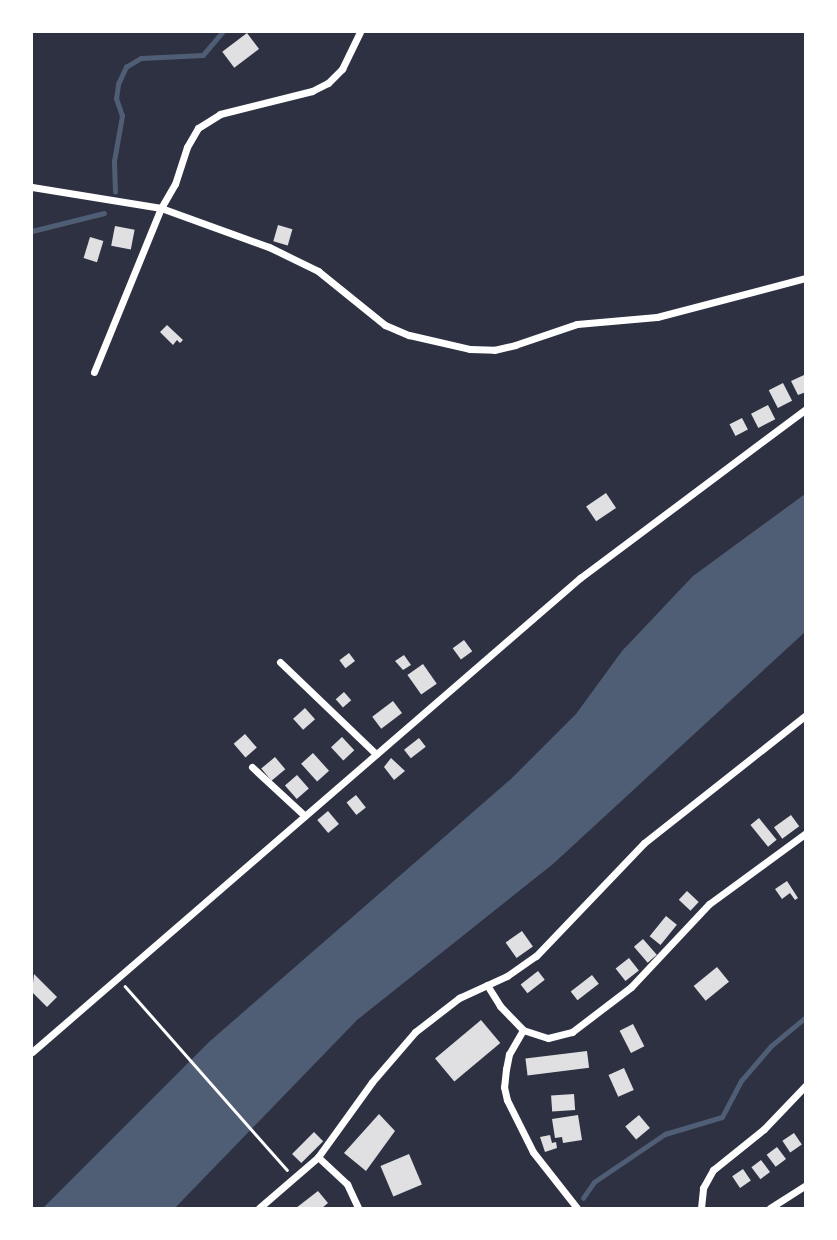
<!DOCTYPE html>
<style>
body{margin:0}
#map{position:relative;width:837px;height:1240px;overflow:hidden;background:#2d3142;font-family:Inter,sans-serif}
div>[style]{position:absolute}
[style*='--x']{left:calc(var(--x)*1px);top:calc(var(--y)*1px);width:calc(var(--w)*1px);rotate:calc(var(--a)*1deg)}
.water>*{inset:0;background:#4f5d75}
.stream>*{height:4.5px;margin:-2.25px;padding:0 2.25px;transform-origin:2.25px;border-radius:2.25px;background:#4f5d75}
.building>*{inset:0;background:#e0e0e3;transform-origin:0 0}
.path>*{height:2.5px;margin:-1.25px;padding:0 1.25px;transform-origin:1.25px;border-radius:1.25px;background:#fff}
.minor>*{height:7px;margin:-3.5px;padding:0 3.5px;transform-origin:3.5px;border-radius:3.5px;background:#fff}
span{translate:-50% -50%;white-space:nowrap;text-align:center;line-height:1.15;-webkit-text-stroke:6px #fff;paint-order:stroke}
.frame{position:absolute;inset:0;border:33px solid #fff;pointer-events:none}
</style>
<div id="map">
<div class="water">
<i style="clip-path:polygon(805px 494px,805px 632px,553px 864px,357px 1020px,175px 1208px,43px 1208px,209px 1042px,511px 779px,576px 714px,622px 651px,693px 576px)"></i>
</div>
<div class="stream">
<i style="--x:115;--y:192;--w:31;--a:-92"></i>
<i style="--x:114;--y:161;--w:46;--a:-79.9"></i>
<i style="--x:122;--y:116;--w:18;--a:-109"></i>
<i style="--x:116;--y:99;--w:15;--a:-82"></i>
<i style="--x:118;--y:84;--w:19;--a:-65"></i>
<i style="--x:126;--y:67;--w:17;--a:-31"></i>
<i style="--x:141;--y:58;--w:62;--a:-2.8"></i>
<i style="--x:203;--y:55;--w:30;--a:-50"></i>
<i style="--x:32;--y:231;--w:74;--a:-14"></i>
<i style="--x:583;--y:1198;--w:19;--a:-55"></i>
<i style="--x:594;--y:1182;--w:86;--a:-34.1"></i>
<i style="--x:665;--y:1134;--w:59;--a:-16.6"></i>
<i style="--x:722;--y:1117;--w:41;--a:-62.2"></i>
<i style="--x:741;--y:1081;--w:46;--a:-49.4"></i>
<i style="--x:771;--y:1046;--w:45;--a:-39.6"></i>
</div>
<div class="building">
<i style="left:247px;top:33px;width:20px;height:31px;rotate:53deg"></i>
<i style="left:278px;top:225px;width:15px;height:17px;rotate:16deg"></i>
<i style="left:115px;top:226px;width:20px;height:20px;rotate:11deg"></i>
<i style="left:90px;top:237px;width:14px;height:22px;rotate:17deg"></i>
<i style="clip-path:polygon(167px 325px,183px 340px,180px 343px,177px 340px,173px 345px,160px 332px)"></i>
<i style="clip-path:polygon(804px 375px,806px 392px,798px 395px,791px 381px)"></i>
<i style="left:783px;top:383px;width:20px;height:16px;rotate:63deg"></i>
<i style="left:768px;top:405px;width:16px;height:19px;rotate:63deg"></i>
<i style="left:742px;top:418px;width:13px;height:14px;rotate:63deg"></i>
<i style="left:606px;top:493px;width:18px;height:24px;rotate:56deg"></i>
<i style="left:464px;top:640px;width:14px;height:14px;rotate:54deg"></i>
<i style="left:349px;top:653px;width:10px;height:12px;rotate:53deg"></i>
<i style="clip-path:polygon(404px 655px,411px 665px,403px 670px,395px 661px)"></i>
<i style="left:423px;top:664px;width:24px;height:19px;rotate:55deg"></i>
<i style="left:344px;top:692px;width:11px;height:11px;rotate:49deg"></i>
<i style="left:393px;top:701px;width:15px;height:26px;rotate:53deg"></i>
<i style="left:305px;top:708px;width:15px;height:16px;rotate:48deg"></i>
<i style="left:245px;top:734px;width:18px;height:15px;rotate:49deg"></i>
<i style="left:342px;top:737px;width:18px;height:15px;rotate:47deg"></i>
<i style="left:419px;top:738px;width:11px;height:19px;rotate:52deg"></i>
<i style="left:313px;top:753px;width:24px;height:16px;rotate:48deg"></i>
<i style="left:275px;top:757px;width:16px;height:18px;rotate:50deg"></i>
<i style="clip-path:polygon(391px 758px,405px 771px,394px 780px,384px 767px)"></i>
<i style="left:297px;top:775px;width:18px;height:16px;rotate:49deg"></i>
<i style="left:356px;top:795px;width:16px;height:12px;rotate:52deg"></i>
<i style="left:328px;top:811px;width:17px;height:14px;rotate:50deg"></i>
<i style="left:791px;top:815px;width:14px;height:21px;rotate:54deg"></i>
<i style="left:759px;top:818px;width:28px;height:11px;rotate:51deg"></i>
<i style="clip-path:polygon(787px 881px,798px 898px,795px 900px,790px 893px,782px 899px,775px 889px)"></i>
<i style="left:687px;top:891px;width:16px;height:12px;rotate:43deg"></i>
<i style="left:666px;top:916px;width:14px;height:26px;rotate:39deg"></i>
<i style="left:522px;top:931px;width:19px;height:20px;rotate:55deg"></i>
<i style="left:643px;top:939px;width:21px;height:12px;rotate:49deg"></i>
<i style="left:629px;top:958px;width:16px;height:17px;rotate:52deg"></i>
<i style="left:717px;top:967px;width:19px;height:30px;rotate:51deg"></i>
<i style="left:538px;top:971px;width:11px;height:22px;rotate:52deg"></i>
<i style="clip-path:polygon(34px 974px,57px 997px,47px 1007px,32px 992px)"></i>
<i style="left:592px;top:975px;width:11px;height:27px;rotate:52deg"></i>
<i style="left:481px;top:1020px;width:30px;height:60px;rotate:50deg"></i>
<i style="left:633px;top:1024px;width:25px;height:15px;rotate:63deg"></i>
<i style="left:587px;top:1051px;width:17px;height:62px;rotate:83deg"></i>
<i style="left:624px;top:1068px;width:24px;height:17px;rotate:66deg"></i>
<i style="left:574px;top:1094px;width:16px;height:23px;rotate:86deg"></i>
<i style="clip-path:polygon(379px 1114px,395px 1131px,366px 1171px,344px 1153px)"></i>
<i style="clip-path:polygon(578px 1115px,582px 1140px,563px 1143px,562px 1137px,555px 1138px,552px 1119px)"></i>
<i style="left:639px;top:1115px;width:17px;height:18px;rotate:50deg"></i>
<i style="left:314px;top:1132px;width:13px;height:31px;rotate:45deg"></i>
<i style="left:794px;top:1133px;width:14px;height:14px;rotate:56deg"></i>
<i style="clip-path:polygon(550px 1135px,552px 1143px,556px 1142px,557px 1148px,545px 1152px,540px 1137px)"></i>
<i style="left:777px;top:1147px;width:15px;height:13px;rotate:53deg"></i>
<i style="left:409px;top:1154px;width:33px;height:31px;rotate:67deg"></i>
<i style="left:761px;top:1160px;width:15px;height:12px;rotate:53deg"></i>
<i style="left:743px;top:1169px;width:14px;height:13px;rotate:56deg"></i>
<i style="clip-path:polygon(318px 1191px,328px 1203px,322px 1208px,296px 1208px)"></i>
</div>
<div class="path">
<i style="--x:125;--y:986;--w:245;--a:48.6"></i>
</div>
<div class="minor">
<i style="--x:32;--y:187;--w:131;--a:9.2"></i>
<i style="--x:161;--y:208;--w:115;--a:19.9"></i>
<i style="--x:269;--y:247;--w:55;--a:26.1"></i>
<i style="--x:318;--y:271;--w:86;--a:38.9"></i>
<i style="--x:385;--y:325;--w:26;--a:23"></i>
<i style="--x:409;--y:335;--w:63;--a:12.9"></i>
<i style="--x:470;--y:349;--w:24;--a:2"></i>
<i style="--x:494;--y:350;--w:22;--a:-13"></i>
<i style="--x:515;--y:345;--w:65;--a:-18.7"></i>
<i style="--x:577;--y:324;--w:80;--a:-5"></i>
<i style="--x:657;--y:317;--w:154;--a:-14.7"></i>
<i style="--x:94;--y:372;--w:177;--a:-67.8"></i>
<i style="--x:161;--y:208;--w:28;--a:-60"></i>
<i style="--x:175;--y:184;--w:39;--a:-72"></i>
<i style="--x:187;--y:147;--w:22;--a:-60"></i>
<i style="--x:198;--y:128;--w:26;--a:-32"></i>
<i style="--x:220;--y:114;--w:95;--a:-14"></i>
<i style="--x:312;--y:91;--w:18;--a:-27"></i>
<i style="--x:328;--y:83;--w:20;--a:-45"></i>
<i style="--x:342;--y:69;--w:41;--a:-64.1"></i>
<i style="--x:280;--y:662;--w:133;--a:43.8"></i>
<i style="--x:252;--y:767;--w:72;--a:42.8"></i>
<i style="--x:487;--y:985;--w:25;--a:58"></i>
<i style="--x:500;--y:1006;--w:33;--a:46"></i>
<i style="--x:523;--y:1030;--w:26;--a:18"></i>
<i style="--x:548;--y:1038;--w:25;--a:-14"></i>
<i style="--x:572;--y:1032;--w:74;--a:-37.3"></i>
<i style="--x:631;--y:987;--w:114;--a:-46.8"></i>
<i style="--x:709;--y:904;--w:120;--a:-36.2"></i>
<i style="--x:523;--y:1030;--w:28;--a:120"></i>
<i style="--x:509;--y:1054;--w:15;--a:101"></i>
<i style="--x:506;--y:1069;--w:18;--a:96"></i>
<i style="--x:504;--y:1087;--w:13;--a:77"></i>
<i style="--x:507;--y:1100;--w:58;--a:63.4"></i>
<i style="--x:533;--y:1152;--w:71;--a:51.8"></i>
<i style="--x:32;--y:1052;--w:725;--a:-40.86"></i>
<i style="--x:580;--y:578;--w:282;--a:-36.8"></i>
<i style="--x:318;--y:1157;--w:40;--a:43"></i>
<i style="--x:347;--y:1184;--w:26;--a:65"></i>
<i style="--x:259;--y:1208;--w:78;--a:-40.8"></i>
<i style="--x:318;--y:1157;--w:92;--a:-54.2"></i>
<i style="--x:372;--y:1082;--w:66;--a:-49.3"></i>
<i style="--x:415;--y:1032;--w:56;--a:-37.7"></i>
<i style="--x:459;--y:998;--w:53;--a:-24.6"></i>
<i style="--x:507;--y:976;--w:35;--a:-35"></i>
<i style="--x:536;--y:956;--w:156;--a:-46.3"></i>
<i style="--x:644;--y:843;--w:206;--a:-38.3"></i>
<i style="--x:701;--y:1208;--w:20;--a:-84"></i>
<i style="--x:703;--y:1188;--w:21;--a:-61"></i>
<i style="--x:713;--y:1170;--w:65;--a:-38.8"></i>
<i style="--x:764;--y:1129;--w:61;--a:-46.3"></i>
<i style="--x:770;--y:1208;--w:43;--a:-32.6"></i>
</div>
<div class="frame"></div>
</div>
